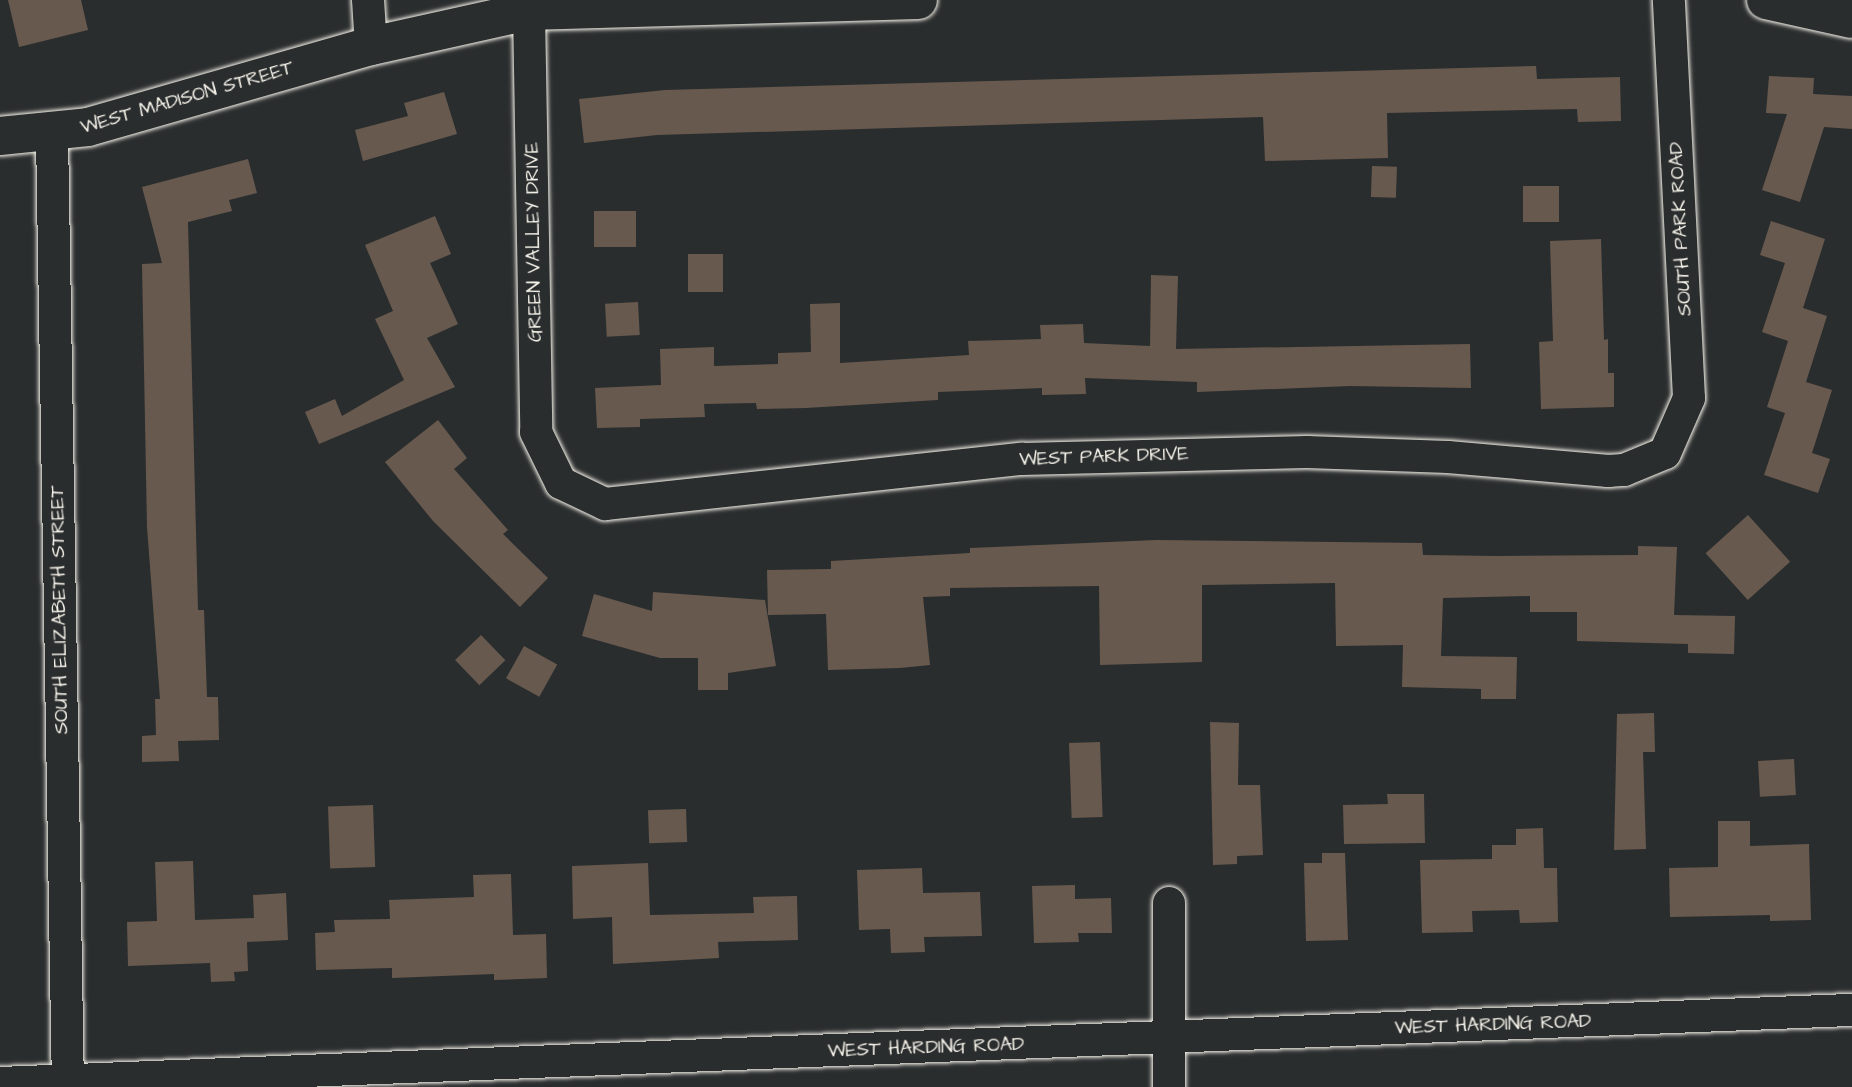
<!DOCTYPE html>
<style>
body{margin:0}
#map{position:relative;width:1852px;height:1087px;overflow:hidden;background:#2a2d2e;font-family:"Architects Daughter",sans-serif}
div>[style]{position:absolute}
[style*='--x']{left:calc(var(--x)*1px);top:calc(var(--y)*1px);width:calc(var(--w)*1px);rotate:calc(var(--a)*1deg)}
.building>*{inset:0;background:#67594e;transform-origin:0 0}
.roads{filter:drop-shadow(0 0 2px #f4f1e8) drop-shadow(0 0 2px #f4f1e8)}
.minor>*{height:32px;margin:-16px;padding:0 16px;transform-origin:16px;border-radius:16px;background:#2a2d2e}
.tertiary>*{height:38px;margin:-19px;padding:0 19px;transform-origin:19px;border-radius:19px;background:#2a2d2e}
span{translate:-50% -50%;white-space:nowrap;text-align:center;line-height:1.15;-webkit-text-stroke:5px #2a2d2e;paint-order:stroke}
.street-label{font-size:19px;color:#f4f1e8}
</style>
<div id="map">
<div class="building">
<i style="clip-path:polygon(8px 0,81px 0,88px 30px,19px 47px)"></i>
<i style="clip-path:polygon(1536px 66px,1537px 79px,1620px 77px,1621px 121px,1578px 122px,1577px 109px,1387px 113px,1388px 158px,1265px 161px,1263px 117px,657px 135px,584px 143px,579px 99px,665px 90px)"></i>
<i style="clip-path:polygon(1769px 76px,1814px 78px,1813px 94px,1852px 96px,1852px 129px,1824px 127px,1800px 202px,1762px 190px,1787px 114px,1766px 113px)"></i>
<i style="clip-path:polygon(444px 92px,457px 134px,363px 161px,355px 130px,408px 116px,404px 103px)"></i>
<i style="clip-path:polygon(248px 159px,257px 193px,229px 200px,232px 211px,188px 222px,198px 610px,204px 610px,207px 697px,218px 697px,219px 740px,178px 741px,179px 761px,142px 762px,142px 736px,156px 735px,155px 699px,160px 699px,147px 527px,142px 264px,162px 263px,142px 187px)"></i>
<i style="left:1372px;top:166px;width:25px;height:31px;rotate:2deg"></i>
<i style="left:1523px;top:186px;width:36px;height:36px"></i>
<i style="left:594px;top:211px;width:42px;height:36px"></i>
<i style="clip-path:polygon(435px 216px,451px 254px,430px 263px,458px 324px,427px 338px,455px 387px,319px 444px,305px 412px,335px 399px,342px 416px,404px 380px,375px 319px,393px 311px,365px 245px)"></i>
<i style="clip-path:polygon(1771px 221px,1825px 239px,1803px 308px,1827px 316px,1806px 382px,1832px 390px,1812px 453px,1830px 459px,1818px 493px,1764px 475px,1785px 413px,1767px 407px,1788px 341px,1762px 332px,1785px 263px,1760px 255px)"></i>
<i style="clip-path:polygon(1601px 239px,1604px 340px,1608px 339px,1608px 373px,1614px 373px,1614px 407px,1541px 409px,1539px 342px,1553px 341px,1550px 241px)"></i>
<i style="left:688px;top:254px;width:35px;height:38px"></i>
<i style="clip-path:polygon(1151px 275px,1178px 276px,1176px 349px,1470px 344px,1471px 388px,1350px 386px,1197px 392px,1197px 382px,1085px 378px,1086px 394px,1042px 395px,1042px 388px,938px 392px,938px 400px,806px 408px,757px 409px,756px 403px,704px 404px,705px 417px,640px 419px,640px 427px,597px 428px,595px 388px,661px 385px,660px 349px,714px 347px,714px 366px,778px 364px,778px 353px,811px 352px,810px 304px,840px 303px,840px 363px,969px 355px,968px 341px,1041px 339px,1040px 325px,1083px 324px,1084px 343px,1150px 346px)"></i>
<i style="left:638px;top:302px;width:33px;height:33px;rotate:87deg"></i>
<i style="clip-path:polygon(438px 420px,467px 458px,454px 469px,508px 530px,503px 534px,548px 578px,520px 607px,433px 521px,385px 462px)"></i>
<i style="left:1748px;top:515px;width:63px;height:57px;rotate:48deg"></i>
<i style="clip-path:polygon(1156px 540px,1422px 543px,1423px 555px,1497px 556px,1638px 555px,1638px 546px,1677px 547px,1674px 615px,1735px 616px,1734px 654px,1688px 653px,1688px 644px,1577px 641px,1577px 612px,1530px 612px,1530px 596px,1443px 598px,1441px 656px,1517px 657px,1516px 699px,1481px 699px,1481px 689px,1402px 687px,1403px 645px,1336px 646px,1335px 583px,1202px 585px,1202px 662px,1100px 665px,1099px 586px,950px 588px,950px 596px,923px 597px,930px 665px,900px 668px,828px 670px,826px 614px,768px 615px,767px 570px,831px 569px,831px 561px,970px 553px,970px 548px)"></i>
<i style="clip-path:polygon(653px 592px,765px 600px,776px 666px,728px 673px,728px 690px,698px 690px,698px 658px,660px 658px,582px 636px,594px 594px,652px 611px)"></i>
<i style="left:481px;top:635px;width:35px;height:36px;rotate:46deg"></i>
<i style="left:524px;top:646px;width:38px;height:37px;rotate:29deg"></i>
<i style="clip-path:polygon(1654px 713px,1655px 752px,1643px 752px,1646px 849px,1614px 850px,1617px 714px)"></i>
<i style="clip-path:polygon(1210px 722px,1239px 723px,1238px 785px,1260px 785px,1263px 855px,1237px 856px,1237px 864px,1213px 865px)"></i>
<i style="left:1100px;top:742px;width:75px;height:31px;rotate:88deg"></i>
<i style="left:1794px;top:759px;width:36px;height:36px;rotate:87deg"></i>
<i style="clip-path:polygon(1387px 794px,1424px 794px,1425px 843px,1344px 844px,1343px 805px,1388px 804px)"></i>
<i style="left:373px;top:805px;width:62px;height:45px;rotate:88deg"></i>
<i style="left:686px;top:809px;width:33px;height:38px;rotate:88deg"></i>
<i style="clip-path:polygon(1718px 821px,1750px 821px,1750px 846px,1809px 844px,1811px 920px,1770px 921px,1770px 915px,1670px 917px,1669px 868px,1718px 867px)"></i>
<i style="clip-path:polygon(1543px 828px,1544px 868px,1557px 868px,1558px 922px,1520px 923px,1519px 910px,1472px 911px,1473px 932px,1422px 933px,1420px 860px,1492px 859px,1492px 845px,1516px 845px,1516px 829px)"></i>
<i style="clip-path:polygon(1322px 853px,1345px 853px,1348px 940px,1306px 941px,1304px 863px,1322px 863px)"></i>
<i style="clip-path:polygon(193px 861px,195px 920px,254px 918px,253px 895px,286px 893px,288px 940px,247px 942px,248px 971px,234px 972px,235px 981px,211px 982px,210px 963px,128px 966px,127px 922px,157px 921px,155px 862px)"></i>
<i style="clip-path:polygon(648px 863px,650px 915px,754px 913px,753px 897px,797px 896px,798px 940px,718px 942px,719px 958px,613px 964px,612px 917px,573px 919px,572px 866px)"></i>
<i style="clip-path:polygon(922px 868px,923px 893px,980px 892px,982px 936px,924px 937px,925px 952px,891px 953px,890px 929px,859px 930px,857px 870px)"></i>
<i style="clip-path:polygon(511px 874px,513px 935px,546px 934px,547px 978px,494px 980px,494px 974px,392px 978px,392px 968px,316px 970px,315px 933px,335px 932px,334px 920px,390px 919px,389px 900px,474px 897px,473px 875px)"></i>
<i style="clip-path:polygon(1075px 885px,1075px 899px,1111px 898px,1112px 933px,1078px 933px,1079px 942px,1034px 943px,1032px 886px)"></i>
</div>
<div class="roads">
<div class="minor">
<i style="--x:368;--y:0;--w:46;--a:86.3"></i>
<i style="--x:529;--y:11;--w:421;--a:89"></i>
<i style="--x:536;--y:432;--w:57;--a:63.9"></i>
<i style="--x:561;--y:483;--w:49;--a:25.5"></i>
<i style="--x:605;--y:504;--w:419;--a:-6.2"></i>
<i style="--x:1022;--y:459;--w:285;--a:-1.4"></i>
<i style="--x:1307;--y:452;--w:141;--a:2"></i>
<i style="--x:1448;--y:457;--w:161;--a:5"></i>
<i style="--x:1608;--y:471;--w:16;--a:-4"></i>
<i style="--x:1624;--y:470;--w:44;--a:-22.5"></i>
<i style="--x:1665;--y:453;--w:60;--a:-66.4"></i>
<i style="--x:1689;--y:398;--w:399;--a:-92.9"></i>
<i style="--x:52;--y:134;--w:953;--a:89.04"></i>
<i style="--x:0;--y:1083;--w:1853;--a:-2.26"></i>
<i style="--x:1169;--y:1087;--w:184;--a:-90"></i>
</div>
<div class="tertiary">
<i style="--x:1766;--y:0;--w:88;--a:12.5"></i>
<i style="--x:0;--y:136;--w:88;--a:-5.8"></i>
<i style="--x:88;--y:127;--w:294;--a:-16"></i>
<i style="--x:371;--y:46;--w:162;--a:-12.5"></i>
<i style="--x:529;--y:11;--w:389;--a:-1.6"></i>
</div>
</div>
<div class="street-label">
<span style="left:187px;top:98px;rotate:-16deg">WEST MADISON STREET</span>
<span style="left:1681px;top:229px;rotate:-93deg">SOUTH PARK ROAD</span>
<span style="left:534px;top:242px;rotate:-91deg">GREEN VALLEY DRIVE</span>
<span style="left:1104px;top:457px;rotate:-2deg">WEST PARK DRIVE</span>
<span style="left:60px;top:610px;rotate:-91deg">SOUTH ELIZABETH STREET</span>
<span style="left:1493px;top:1025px;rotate:-2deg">WEST HARDING ROAD</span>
<span style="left:926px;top:1048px;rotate:-2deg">WEST HARDING ROAD</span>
</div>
</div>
